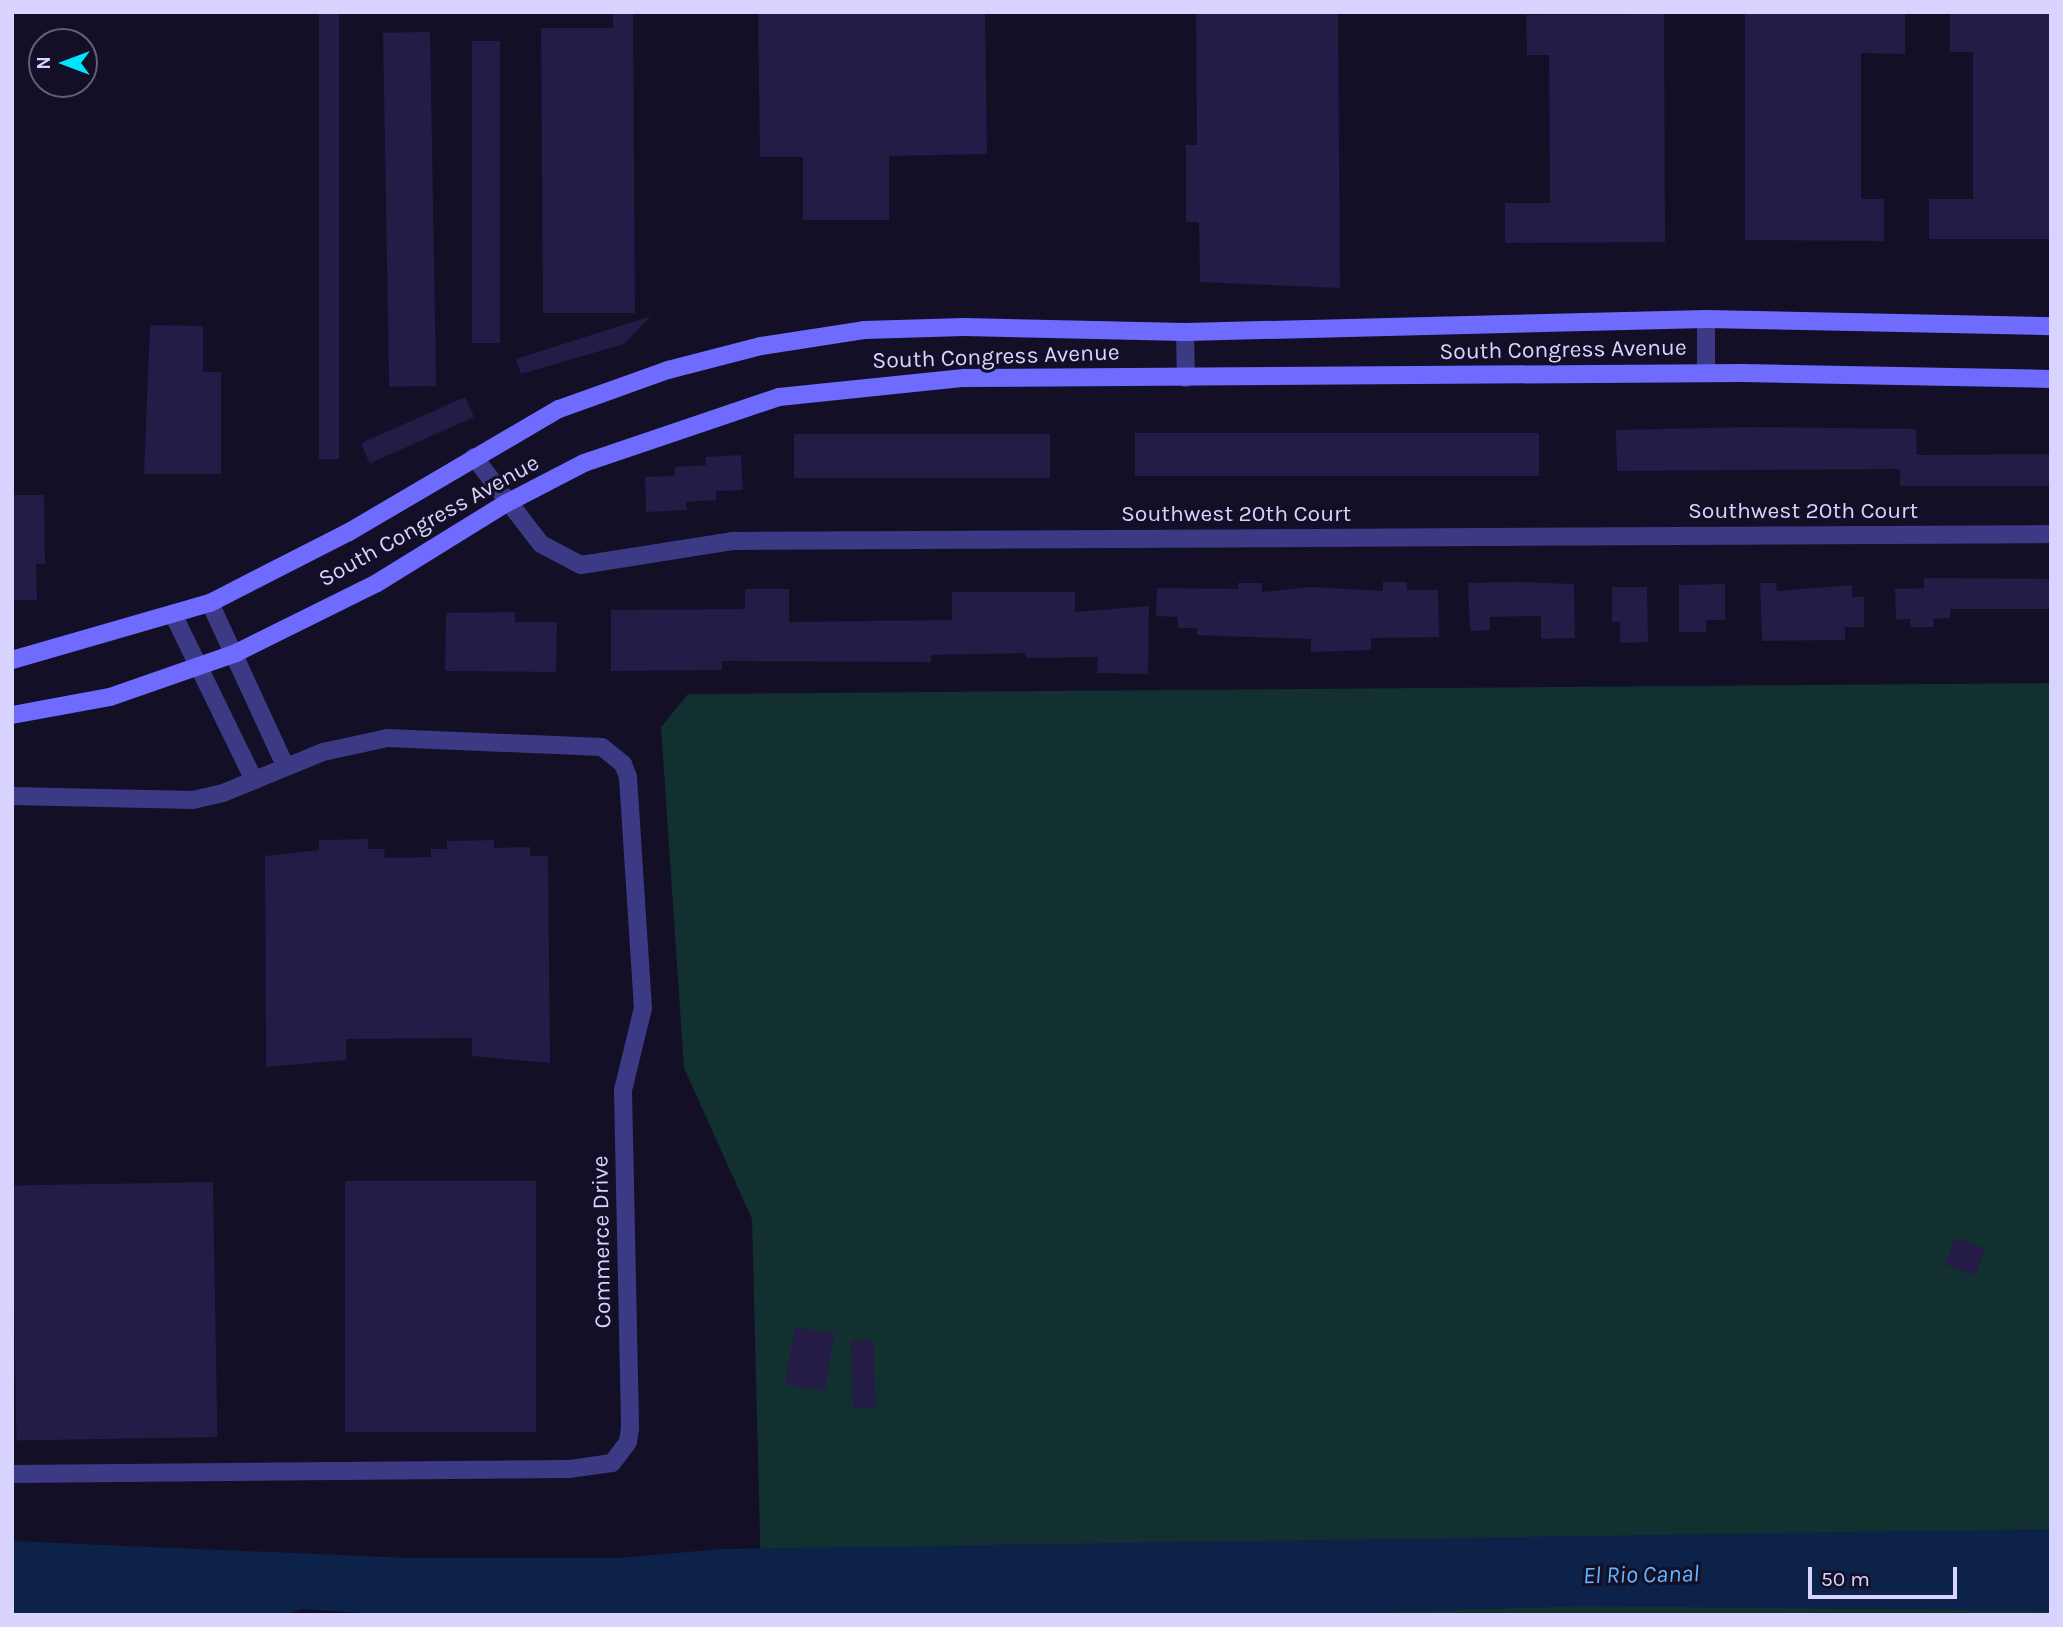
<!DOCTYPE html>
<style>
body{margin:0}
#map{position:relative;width:2063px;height:1627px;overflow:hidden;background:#130f26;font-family:Karla,sans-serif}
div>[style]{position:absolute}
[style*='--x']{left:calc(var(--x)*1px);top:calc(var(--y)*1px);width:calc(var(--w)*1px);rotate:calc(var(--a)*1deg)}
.green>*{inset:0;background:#12302f}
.water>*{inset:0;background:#0c2248}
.building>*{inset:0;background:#241b47;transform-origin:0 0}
.street>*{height:18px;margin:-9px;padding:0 9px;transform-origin:9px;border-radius:9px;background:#3d3a85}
.secondary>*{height:18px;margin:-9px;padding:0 9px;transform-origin:9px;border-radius:9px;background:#6f6bff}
span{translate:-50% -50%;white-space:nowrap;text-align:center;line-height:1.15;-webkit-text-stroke:6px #130f26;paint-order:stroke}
.street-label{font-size:23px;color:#d9d4ff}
.water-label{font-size:24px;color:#62b6ff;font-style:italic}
.frame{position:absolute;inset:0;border:14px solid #d9d4ff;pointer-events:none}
.north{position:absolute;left:28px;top:28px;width:70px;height:70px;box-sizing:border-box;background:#130f26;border:2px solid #625e7d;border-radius:50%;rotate:270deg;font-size:19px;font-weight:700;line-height:28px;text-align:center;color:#d9d4ff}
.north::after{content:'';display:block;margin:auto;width:24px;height:32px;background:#00e5ff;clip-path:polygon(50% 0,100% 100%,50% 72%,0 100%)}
.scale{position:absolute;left:1808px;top:1567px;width:149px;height:32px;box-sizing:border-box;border:4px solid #d9d4ff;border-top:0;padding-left:9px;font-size:21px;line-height:24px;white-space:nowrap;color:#d9d4ff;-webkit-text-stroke:5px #130f26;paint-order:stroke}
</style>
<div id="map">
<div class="green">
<i style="clip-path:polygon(2051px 683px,2051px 1615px,762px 1615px,752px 1219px,684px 1068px,661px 727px,688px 694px)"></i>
</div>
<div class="water">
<i style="clip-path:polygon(2051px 1529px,2051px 1611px,1584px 1606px,1302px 1615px,394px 1615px,301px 1609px,284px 1615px,12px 1615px,12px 1541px,409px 1558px,617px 1558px,722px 1549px)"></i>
</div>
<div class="building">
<i style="left:319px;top:12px;width:20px;height:447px"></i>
<i style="clip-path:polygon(613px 12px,633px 12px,635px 313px,543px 313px,541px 28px,613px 28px)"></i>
<i style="clip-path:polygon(758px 12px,985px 12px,987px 154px,889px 156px,889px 220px,803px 220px,803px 157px,760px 157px)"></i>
<i style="clip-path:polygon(1196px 12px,1338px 12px,1340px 288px,1200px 282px,1199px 222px,1186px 222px,1186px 145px,1197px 145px)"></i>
<i style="clip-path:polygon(1950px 12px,2051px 12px,2051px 239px,1929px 239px,1929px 199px,1973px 199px,1973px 52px,1950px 52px)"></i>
<i style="clip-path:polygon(1745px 13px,1905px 14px,1905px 54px,1861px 53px,1861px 199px,1884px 199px,1884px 241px,1745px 240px)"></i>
<i style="clip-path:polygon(1664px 14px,1665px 242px,1505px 243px,1505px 203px,1550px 203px,1549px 55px,1527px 55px,1526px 15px)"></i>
<i style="left:430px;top:32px;width:354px;height:47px;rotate:89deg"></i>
<i style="left:472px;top:41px;width:28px;height:302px"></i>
<i style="clip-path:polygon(651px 316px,624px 344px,521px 374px,516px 359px)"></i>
<i style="clip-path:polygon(150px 325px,203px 326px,203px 372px,221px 372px,221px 474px,144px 474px)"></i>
<i style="left:465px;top:397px;width:22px;height:114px;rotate:66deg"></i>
<i style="clip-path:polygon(1752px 427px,1916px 429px,1917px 455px,2051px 454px,2051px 486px,1900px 486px,1900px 469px,1617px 471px,1616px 430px)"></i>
<i style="left:1135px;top:433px;width:404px;height:43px"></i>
<i style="left:794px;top:434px;width:256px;height:44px"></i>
<i style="clip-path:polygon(741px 455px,743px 490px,716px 491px,716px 500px,686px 502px,687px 510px,646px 512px,645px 477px,675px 476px,675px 467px,706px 465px,706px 457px)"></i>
<i style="clip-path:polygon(12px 495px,44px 495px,45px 564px,36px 564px,37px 600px,12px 600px)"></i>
<i style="clip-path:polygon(1924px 578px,2051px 579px,2051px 609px,1950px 609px,1950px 618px,1933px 619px,1934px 627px,1910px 627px,1910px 619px,1896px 620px,1895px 589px,1924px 588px)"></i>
<i style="clip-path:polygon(1383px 582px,1407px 582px,1407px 590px,1438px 590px,1439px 637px,1371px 638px,1371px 650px,1311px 652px,1311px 639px,1197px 635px,1197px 628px,1178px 628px,1178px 617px,1156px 616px,1157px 588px,1238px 589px,1238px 583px,1262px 583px,1262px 592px,1310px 587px,1383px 591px)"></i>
<i style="clip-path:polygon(1515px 582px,1574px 584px,1575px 638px,1541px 639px,1541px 616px,1490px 617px,1490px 630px,1470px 631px,1468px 583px)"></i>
<i style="clip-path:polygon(1760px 583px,1776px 583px,1777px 591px,1852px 585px,1852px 597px,1864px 597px,1864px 627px,1845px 627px,1845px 640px,1762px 641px)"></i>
<i style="clip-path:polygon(1725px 584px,1725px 620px,1706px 620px,1706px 632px,1679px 632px,1679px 585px)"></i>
<i style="clip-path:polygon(1612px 587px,1647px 587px,1648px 642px,1620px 643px,1620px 622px,1612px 622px)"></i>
<i style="clip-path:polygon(745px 589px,789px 589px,789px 622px,952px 620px,952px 592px,1075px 592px,1075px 612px,1149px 606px,1148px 674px,1097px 673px,1098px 657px,1026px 658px,1026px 653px,931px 655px,931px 662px,722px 661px,722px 670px,611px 671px,611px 610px,745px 609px)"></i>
<i style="clip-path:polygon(515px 612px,515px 622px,557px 622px,556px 672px,445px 671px,446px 613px)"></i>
<i style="clip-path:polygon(368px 839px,368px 849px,384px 849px,385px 858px,431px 857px,431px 849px,447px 849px,447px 841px,494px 840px,494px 848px,530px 847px,530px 856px,548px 856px,550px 1063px,472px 1056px,472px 1038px,346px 1039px,346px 1060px,266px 1067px,265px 856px,319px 850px,319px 840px)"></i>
<i style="left:536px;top:1181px;width:251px;height:191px;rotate:90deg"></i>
<i style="left:213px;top:1182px;width:255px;height:201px;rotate:89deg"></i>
<i style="left:1955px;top:1238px;width:32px;height:28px;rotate:20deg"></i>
<i style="left:795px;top:1327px;width:40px;height:58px;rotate:10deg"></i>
<i style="left:873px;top:1340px;width:67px;height:22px;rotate:88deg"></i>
</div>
<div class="street">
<i style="--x:1185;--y:332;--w:46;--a:88.8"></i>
<i style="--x:1706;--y:373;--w:54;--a:-90"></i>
<i style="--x:474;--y:457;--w:110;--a:52.4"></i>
<i style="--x:541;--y:544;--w:45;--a:27.7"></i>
<i style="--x:581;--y:565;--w:153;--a:-9"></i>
<i style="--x:732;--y:541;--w:1319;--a:-0.3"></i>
<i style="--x:210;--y:603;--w:179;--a:65.2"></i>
<i style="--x:173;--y:614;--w:185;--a:64"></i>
<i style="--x:12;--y:796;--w:181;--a:1.3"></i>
<i style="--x:193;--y:800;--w:31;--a:-13"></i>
<i style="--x:223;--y:793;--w:108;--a:-22.3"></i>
<i style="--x:323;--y:752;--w:66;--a:-12.3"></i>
<i style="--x:387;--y:738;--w:215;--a:2.4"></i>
<i style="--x:602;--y:747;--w:27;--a:39"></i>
<i style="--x:623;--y:764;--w:14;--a:69"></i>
<i style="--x:628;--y:777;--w:231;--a:86.3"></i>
<i style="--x:643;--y:1008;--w:84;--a:103.7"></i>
<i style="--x:623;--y:1090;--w:338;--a:88.8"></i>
<i style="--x:630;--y:1428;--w:14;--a:98"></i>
<i style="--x:628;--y:1442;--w:26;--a:127"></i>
<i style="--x:612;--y:1463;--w:42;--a:171.9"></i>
<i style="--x:570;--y:1469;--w:558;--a:179.49"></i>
</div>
<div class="secondary">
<i style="--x:12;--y:660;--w:206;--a:-16.1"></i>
<i style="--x:210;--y:603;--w:156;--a:-27.1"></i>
<i style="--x:349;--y:532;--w:243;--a:-30.4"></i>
<i style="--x:559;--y:409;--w:116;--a:-19.7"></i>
<i style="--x:668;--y:370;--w:96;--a:-14.5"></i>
<i style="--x:761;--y:346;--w:104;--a:-8.8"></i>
<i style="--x:864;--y:330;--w:100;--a:-1.7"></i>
<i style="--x:964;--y:327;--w:221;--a:1.3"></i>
<i style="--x:1185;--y:332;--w:521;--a:-1.43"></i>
<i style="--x:1706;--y:319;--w:345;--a:1.2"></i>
<i style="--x:12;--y:715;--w:100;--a:-10.4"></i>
<i style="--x:110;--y:697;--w:133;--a:-19.2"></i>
<i style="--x:236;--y:653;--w:157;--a:-26.4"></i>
<i style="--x:377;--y:583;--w:150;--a:-31.7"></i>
<i style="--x:505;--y:504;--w:89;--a:-27.4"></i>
<i style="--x:584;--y:463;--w:206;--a:-18.7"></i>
<i style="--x:779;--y:397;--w:186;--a:-5.9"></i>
<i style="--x:964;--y:378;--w:779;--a:-0.37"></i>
<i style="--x:1743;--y:373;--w:308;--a:1.1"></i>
</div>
<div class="street-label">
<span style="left:1563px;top:350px;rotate:-1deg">South Congress Avenue</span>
<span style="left:996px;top:357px;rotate:-2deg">South Congress Avenue</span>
<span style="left:1803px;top:511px">Southwest 20th Court</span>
<span style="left:1236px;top:514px">Southwest 20th Court</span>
<span style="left:429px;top:521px;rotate:-29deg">South Congress Avenue</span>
<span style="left:602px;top:1242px;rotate:-91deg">Commerce Drive</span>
</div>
<div class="water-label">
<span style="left:1641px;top:1575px;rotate:-1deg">El Rio Canal</span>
</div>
<div class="frame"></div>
<div class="north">N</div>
<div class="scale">50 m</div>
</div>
